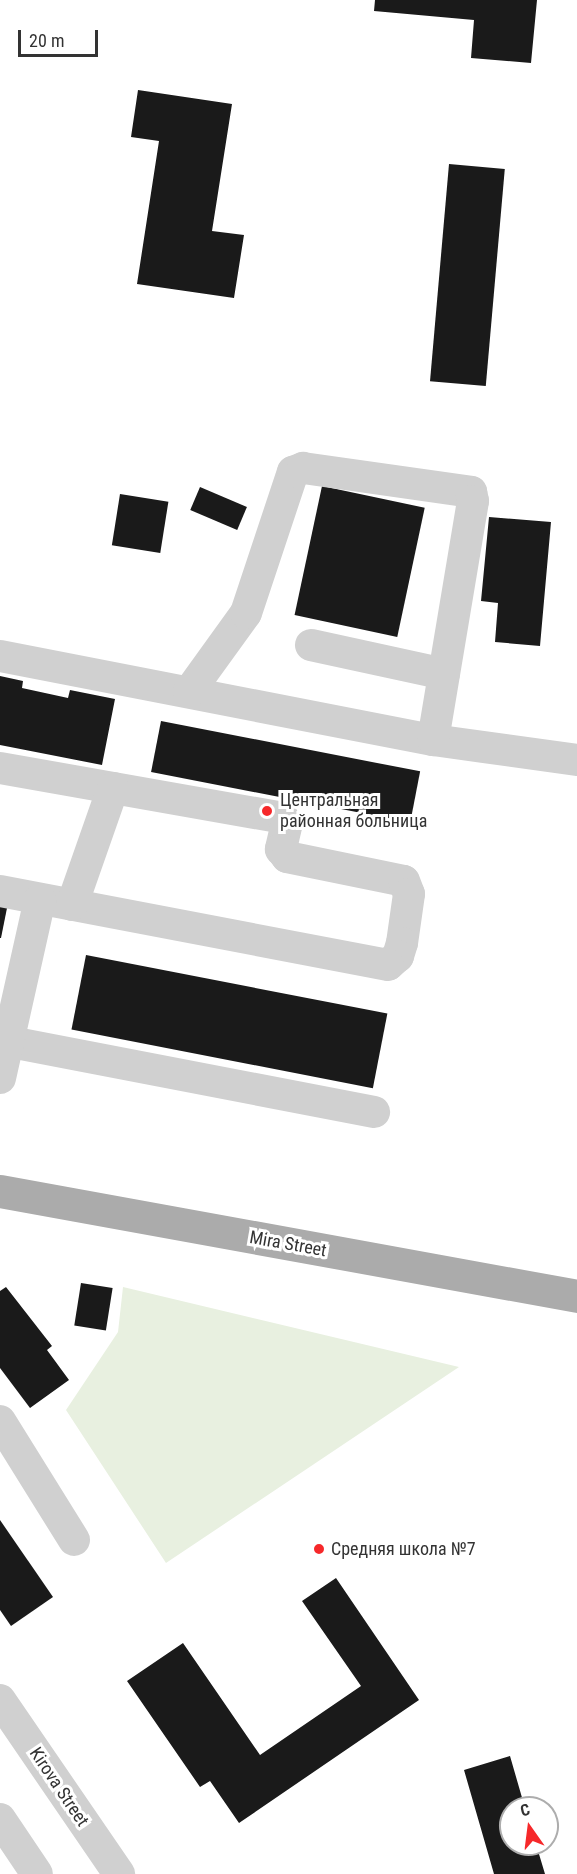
<!DOCTYPE html>
<meta charset="utf-8">
<style>
body{margin:0}
#map{position:relative;width:577px;height:1874px;overflow:hidden;background:#fff;font-family:"Roboto Condensed",sans-serif}
div>[style]{position:absolute}
[style*='--x']{left:calc(var(--x)*1px);top:calc(var(--y)*1px);width:calc(var(--w)*1px);rotate:calc(var(--a)*1deg)}
.green>*{inset:0;background:#e8f0e0}
.building>*{inset:0;background:#1a1a1a;transform-origin:0 0}
.minor>*{height:32px;margin:-16px;padding:0 16px;transform-origin:16px;border-radius:16px;background:#d0d0d0}
.major>*{height:33px;margin:-16.5px;padding:0 16.5px;transform-origin:16.5px;border-radius:16.5px;background:#ababab}
.dots>*{width:16px;height:16px;translate:-50% -50%;box-sizing:border-box;border:3px solid #fff;border-radius:50%}
span{translate:-50% -50%;white-space:nowrap;text-align:center;line-height:1.15;-webkit-text-stroke:6px #fff;paint-order:stroke}
.poi-label{font-size:18px;color:#333}
.left{translate:0 -50%;text-align:left}
.street-label{font-size:18px;color:#333}
.north{position:absolute;left:499px;top:1796px;width:60px;height:60px;box-sizing:border-box;background:#fff;border:2px solid #adadad;border-radius:50%;rotate:346deg;font-size:16px;font-weight:700;line-height:24px;text-align:center;color:#333}
.north::after{content:'';display:block;margin:auto;width:21px;height:27px;background:#f6282a;clip-path:polygon(50% 0,100% 100%,50% 72%,0 100%)}
.scale{position:absolute;left:18px;top:30px;width:80px;height:27px;box-sizing:border-box;border:3px solid #333;border-top:0;padding-left:8px;font-size:18px;line-height:21px;white-space:nowrap;color:#333;-webkit-text-stroke:4px #fff;paint-order:stroke}
</style>
<div id="map">
<div class="green">
<i style="clip-path:polygon(123px 1287px,459px 1367px,166px 1563px,66px 1410px,118px 1332px)"></i>
</div>
<div class="building">
<i style="clip-path:polygon(375px 0,537px 0,531px 63px,471px 58px,474px 20px,374px 11px)"></i>
<i style="clip-path:polygon(138px 90px,232px 104px,212px 231px,244px 235px,234px 298px,137px 284px,159px 141px,131px 137px)"></i>
<i style="left:449px;top:164px;width:56px;height:218px;rotate:5deg"></i>
<i style="left:322px;top:486px;width:105px;height:132px;rotate:12deg"></i>
<i style="left:200px;top:487px;width:51px;height:25px;rotate:23deg"></i>
<i style="left:120px;top:494px;width:49px;height:52px;rotate:9deg"></i>
<i style="clip-path:polygon(489px 517px,551px 522px,540px 646px,495px 642px,498px 603px,481px 601px)"></i>
<i style="clip-path:polygon(0 676px,23px 681px,22px 688px,68px 698px,70px 690px,115px 699px,102px 765px,0 745px)"></i>
<i style="left:161px;top:721px;width:264px;height:52px;rotate:11deg"></i>
<i style="clip-path:polygon(0 902px,8px 903px,1px 938px,0 938px)"></i>
<i style="left:86px;top:955px;width:307px;height:76px;rotate:11deg"></i>
<i style="left:81px;top:1283px;width:32px;height:43px;rotate:9deg"></i>
<i style="clip-path:polygon(6px 1287px,52px 1346px,47px 1350px,69px 1380px,30px 1408px,0 1368px,0 1291px)"></i>
<i style="clip-path:polygon(0 1520px,53px 1597px,11px 1626px,0 1610px)"></i>
<i style="clip-path:polygon(336px 1578px,419px 1700px,239px 1823px,210px 1781px,200px 1787px,127px 1681px,183px 1643px,260px 1755px,361px 1686px,302px 1601px)"></i>
<i style="clip-path:polygon(510px 1756px,525px 1808px,511px 1808px,511px 1844px,536px 1844px,545px 1874px,494px 1874px,464px 1770px)"></i>
</div>
<div class="minor">
<i style="--x:311;--y:645;--w:136;--a:12.3"></i>
<i style="--x:0;--y:656;--w:441;--a:11"></i>
<i style="--x:433;--y:740;--w:145;--a:7.9"></i>
<i style="--x:189;--y:692;--w:97;--a:-54.2"></i>
<i style="--x:246;--y:613;--w:149;--a:-71.6"></i>
<i style="--x:293;--y:472;--w:11;--a:-22"></i>
<i style="--x:303;--y:468;--w:170;--a:8.1"></i>
<i style="--x:471;--y:492;--w:9;--a:77"></i>
<i style="--x:473;--y:501;--w:242;--a:99.5"></i>
<i style="--x:0;--y:768;--w:287;--a:10"></i>
<i style="--x:283;--y:818;--w:9;--a:72"></i>
<i style="--x:286;--y:827;--w:23;--a:103"></i>
<i style="--x:281;--y:849;--w:10;--a:53"></i>
<i style="--x:287;--y:857;--w:119;--a:11.6"></i>
<i style="--x:404;--y:881;--w:14;--a:69"></i>
<i style="--x:409;--y:894;--w:49;--a:98.1"></i>
<i style="--x:402;--y:943;--w:14;--a:107"></i>
<i style="--x:398;--y:956;--w:13;--a:138"></i>
<i style="--x:388;--y:965;--w:395;--a:-169.2"></i>
<i style="--x:72;--y:905;--w:124;--a:-70.7"></i>
<i style="--x:0;--y:1040;--w:381;--a:10.9"></i>
<i style="--x:0;--y:1078;--w:183;--a:-77.4"></i>
<i style="--x:0;--y:1421;--w:140;--a:58.1"></i>
<i style="--x:0;--y:1700;--w:211;--a:55.6"></i>
<i style="--x:0;--y:1819;--w:66;--a:56.1"></i>
</div>
<div class="major">
<i style="--x:0;--y:1191;--w:586;--a:10.31"></i>
</div>
<div class="dots">
<i style="left:267px;top:811px;background:#f6282a"></i>
<i style="left:319px;top:1549px;background:#f6282a"></i>
</div>
<div class="poi-label">
<span class="left" style="left:280px;top:811px">Центральная<br>районная больница</span>
<span class="left" style="left:331px;top:1549px">Средняя школа №7</span>
</div>
<div class="street-label">
<span style="left:288px;top:1244px;rotate:10deg">Mira Street</span>
<span style="left:59px;top:1787px;rotate:56deg">Kirova Street</span>
</div>
<div class="north">С</div>
<div class="scale">20 m</div>
</div>
